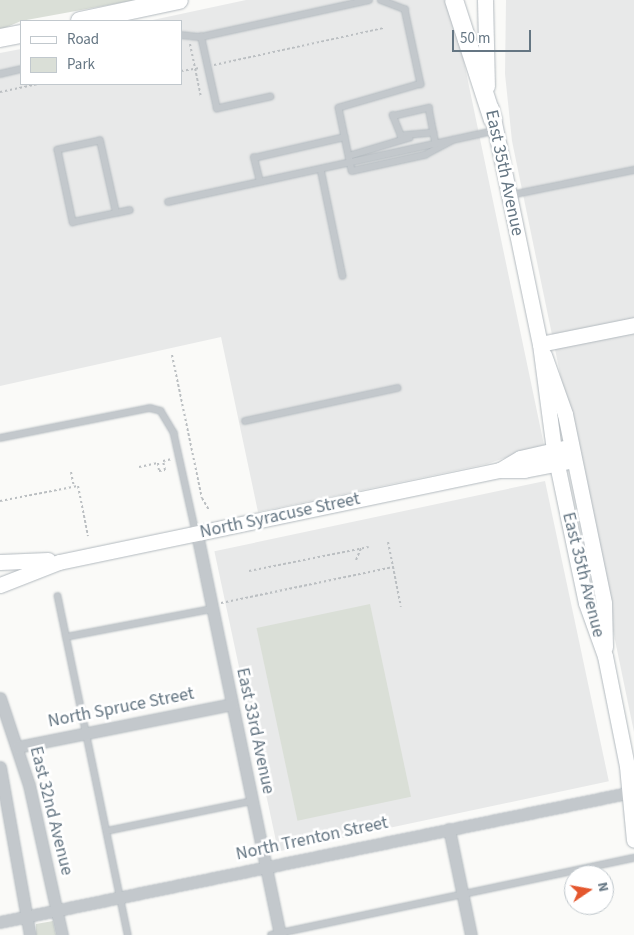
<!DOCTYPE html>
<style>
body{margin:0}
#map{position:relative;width:634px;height:935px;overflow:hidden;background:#fafaf8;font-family:"Source Sans 3",sans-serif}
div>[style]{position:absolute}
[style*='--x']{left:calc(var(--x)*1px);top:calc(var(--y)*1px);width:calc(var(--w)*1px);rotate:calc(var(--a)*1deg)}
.built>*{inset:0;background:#e8e9e9;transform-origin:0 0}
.green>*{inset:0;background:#dadfd7;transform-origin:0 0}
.path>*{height:2px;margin-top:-1px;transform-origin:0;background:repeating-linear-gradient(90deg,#bbbfc2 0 2.5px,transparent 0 5px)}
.roads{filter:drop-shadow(0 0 1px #b3babf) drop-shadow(0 0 1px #b3babf)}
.lane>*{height:5.5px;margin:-2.75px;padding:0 2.75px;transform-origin:2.75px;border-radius:2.75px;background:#c3c8cc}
.street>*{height:11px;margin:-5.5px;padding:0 5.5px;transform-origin:5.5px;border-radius:5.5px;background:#c3c8cc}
.secondary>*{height:15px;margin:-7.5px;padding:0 7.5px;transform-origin:7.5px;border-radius:7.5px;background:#fff}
.primary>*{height:18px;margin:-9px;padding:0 9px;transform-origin:9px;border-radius:9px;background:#fff}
span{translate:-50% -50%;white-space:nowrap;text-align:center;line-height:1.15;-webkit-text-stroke:5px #fff;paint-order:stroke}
.street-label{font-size:18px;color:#657683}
.legend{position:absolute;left:20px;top:20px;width:162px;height:65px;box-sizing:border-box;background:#fff;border:1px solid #c1c8cd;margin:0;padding:6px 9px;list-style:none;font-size:15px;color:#657683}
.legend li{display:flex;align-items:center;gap:10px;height:25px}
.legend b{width:25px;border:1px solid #c1c8cd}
.north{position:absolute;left:564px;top:865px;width:50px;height:50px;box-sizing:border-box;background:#fff;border:1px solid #c1c8cd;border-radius:50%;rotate:78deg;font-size:14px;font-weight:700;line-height:20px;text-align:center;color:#657683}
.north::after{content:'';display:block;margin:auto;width:18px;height:22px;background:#e4572e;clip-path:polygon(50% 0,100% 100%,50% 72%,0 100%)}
.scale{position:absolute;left:452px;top:30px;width:79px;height:22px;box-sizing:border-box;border:2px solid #657683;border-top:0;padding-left:6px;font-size:15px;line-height:18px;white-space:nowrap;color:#657683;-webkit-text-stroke:4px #fff;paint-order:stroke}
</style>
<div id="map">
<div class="built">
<i style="clip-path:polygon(246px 0,451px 0,544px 445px,487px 464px,258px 512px,221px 337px,0 386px,0 53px,21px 49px,21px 84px,181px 84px,181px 21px,148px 21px)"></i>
<i style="clip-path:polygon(506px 0,634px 0,634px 732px,512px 141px,505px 74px)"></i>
<i style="left:545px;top:481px;width:307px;height:338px;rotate:78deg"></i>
</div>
<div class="green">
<i style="clip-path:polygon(0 0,136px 0,21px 21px,0 30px)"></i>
<i style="left:370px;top:604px;width:197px;height:116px;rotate:78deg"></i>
<i style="clip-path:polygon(53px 921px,56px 935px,36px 935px,36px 924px)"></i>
</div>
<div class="path">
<i style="--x:190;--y:44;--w:54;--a:78.3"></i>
<i style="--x:214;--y:65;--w:173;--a:-12.3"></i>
<i style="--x:181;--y:71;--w:19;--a:-9"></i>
<i style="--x:0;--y:92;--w:40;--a:-12"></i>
<i style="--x:172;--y:355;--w:146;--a:78.2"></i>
<i style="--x:202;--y:498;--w:14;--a:60"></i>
<i style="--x:139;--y:467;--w:19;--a:-12"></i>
<i style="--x:158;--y:463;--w:8;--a:83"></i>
<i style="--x:159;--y:471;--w:6;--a:-9"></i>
<i style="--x:165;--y:470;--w:9;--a:-103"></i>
<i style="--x:163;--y:461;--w:9;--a:-13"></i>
<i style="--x:71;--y:472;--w:15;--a:79"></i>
<i style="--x:0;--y:501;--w:79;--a:-10.9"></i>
<i style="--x:78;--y:486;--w:51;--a:78.7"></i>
<i style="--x:388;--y:542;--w:66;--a:78.7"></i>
<i style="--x:356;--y:560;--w:13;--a:-67"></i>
<i style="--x:249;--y:571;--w:122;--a:-11.3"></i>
<i style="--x:221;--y:603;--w:176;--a:-11.8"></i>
</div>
<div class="roads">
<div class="lane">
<i style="--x:381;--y:0;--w:26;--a:21"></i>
<i style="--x:405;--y:9;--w:77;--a:78"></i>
<i style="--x:421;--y:84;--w:85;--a:163.7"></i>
<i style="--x:339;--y:108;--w:64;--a:78.3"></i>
<i style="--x:352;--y:171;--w:75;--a:-12.4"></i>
<i style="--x:425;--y:155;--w:32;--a:-28"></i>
<i style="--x:181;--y:35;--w:20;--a:6"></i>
<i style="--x:0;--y:74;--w:22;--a:-13"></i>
<i style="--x:271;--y:97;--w:55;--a:167.5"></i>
<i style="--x:217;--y:109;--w:74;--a:-102.5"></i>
<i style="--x:201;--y:37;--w:172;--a:-12.4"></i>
<i style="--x:434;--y:133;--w:33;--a:175"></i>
<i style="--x:401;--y:136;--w:22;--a:-112"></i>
<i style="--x:393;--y:116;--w:37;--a:-13"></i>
<i style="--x:429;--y:108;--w:37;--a:79"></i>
<i style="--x:349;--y:156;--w:63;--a:-16.7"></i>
<i style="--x:321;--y:169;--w:109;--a:78.4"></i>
<i style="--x:260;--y:182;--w:25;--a:-104"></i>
<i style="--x:254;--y:158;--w:93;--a:-13"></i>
<i style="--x:511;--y:195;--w:126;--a:-11.5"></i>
<i style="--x:168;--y:202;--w:335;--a:-12.3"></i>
<i style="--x:116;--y:213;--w:74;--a:-102.5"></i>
<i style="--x:100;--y:141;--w:43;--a:167.9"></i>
<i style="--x:58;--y:150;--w:74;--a:78.2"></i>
<i style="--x:73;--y:222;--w:44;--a:-11.8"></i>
<i style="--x:116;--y:213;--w:14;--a:-12"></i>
<i style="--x:245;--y:421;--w:156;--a:-12.2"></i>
<i style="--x:0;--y:438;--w:153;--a:-11.3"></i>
<i style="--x:150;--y:408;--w:11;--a:15"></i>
<i style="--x:161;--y:411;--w:26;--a:59"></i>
<i style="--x:174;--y:433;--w:101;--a:77.5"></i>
<i style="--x:58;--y:596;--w:346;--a:78.3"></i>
<i style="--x:66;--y:637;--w:149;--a:-10.9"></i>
<i style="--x:107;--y:831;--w:148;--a:-11.7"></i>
<i style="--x:271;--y:935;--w:371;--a:-12"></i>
</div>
<div class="street">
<i style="--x:197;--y:534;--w:409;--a:78.3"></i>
<i style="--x:0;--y:698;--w:92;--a:71.6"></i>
<i style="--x:29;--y:785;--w:154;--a:77.6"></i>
<i style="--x:17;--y:747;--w:219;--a:-11.3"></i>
<i style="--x:0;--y:767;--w:171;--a:79.9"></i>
<i style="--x:449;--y:829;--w:108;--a:78.3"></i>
<i style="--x:0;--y:922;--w:645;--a:-11.62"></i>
</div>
<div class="secondary">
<i style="--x:485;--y:0;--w:86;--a:88.7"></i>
<i style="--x:491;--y:108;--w:241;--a:78.3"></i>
<i style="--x:540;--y:344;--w:107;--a:82.5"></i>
<i style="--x:554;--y:450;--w:156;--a:78.2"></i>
<i style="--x:586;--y:603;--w:56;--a:70.3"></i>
<i style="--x:605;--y:656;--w:112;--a:78.7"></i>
<i style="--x:627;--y:766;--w:74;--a:84.6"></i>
<i style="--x:540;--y:344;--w:96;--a:-11.4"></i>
<i style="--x:544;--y:355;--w:63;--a:70.4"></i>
<i style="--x:565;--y:414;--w:193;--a:78.3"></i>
<i style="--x:604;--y:603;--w:44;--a:88.7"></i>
<i style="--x:500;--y:470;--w:23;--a:-31"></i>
<i style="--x:520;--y:458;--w:45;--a:-12.8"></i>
<i style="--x:0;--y:562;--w:48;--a:-2.4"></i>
<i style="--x:0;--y:585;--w:63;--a:-21.3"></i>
<i style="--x:59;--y:562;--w:450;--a:-11.8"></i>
<i style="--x:500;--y:470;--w:24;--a:0"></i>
<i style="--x:524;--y:470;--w:51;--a:-11.3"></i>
</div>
<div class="primary">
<i style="--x:454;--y:0;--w:126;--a:72"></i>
<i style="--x:80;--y:21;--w:101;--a:-12"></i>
<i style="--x:0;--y:38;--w:21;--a:-11"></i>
</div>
</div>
<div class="street-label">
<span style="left:504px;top:173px;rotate:78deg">East 35th Avenue</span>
<span style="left:280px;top:516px;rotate:-12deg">North Syracuse Street</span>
<span style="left:583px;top:575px;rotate:76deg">East 35th Avenue</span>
<span style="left:121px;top:708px;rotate:-11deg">North Spruce Street</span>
<span style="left:255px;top:731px;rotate:78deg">East 33rd Avenue</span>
<span style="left:51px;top:811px;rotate:76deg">East 32nd Avenue</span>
<span style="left:312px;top:839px;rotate:-12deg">North Trenton Street</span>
</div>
<ul class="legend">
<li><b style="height:6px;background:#fff"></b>Road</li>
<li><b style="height:14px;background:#dadfd7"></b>Park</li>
</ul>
<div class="north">N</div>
<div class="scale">50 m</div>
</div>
